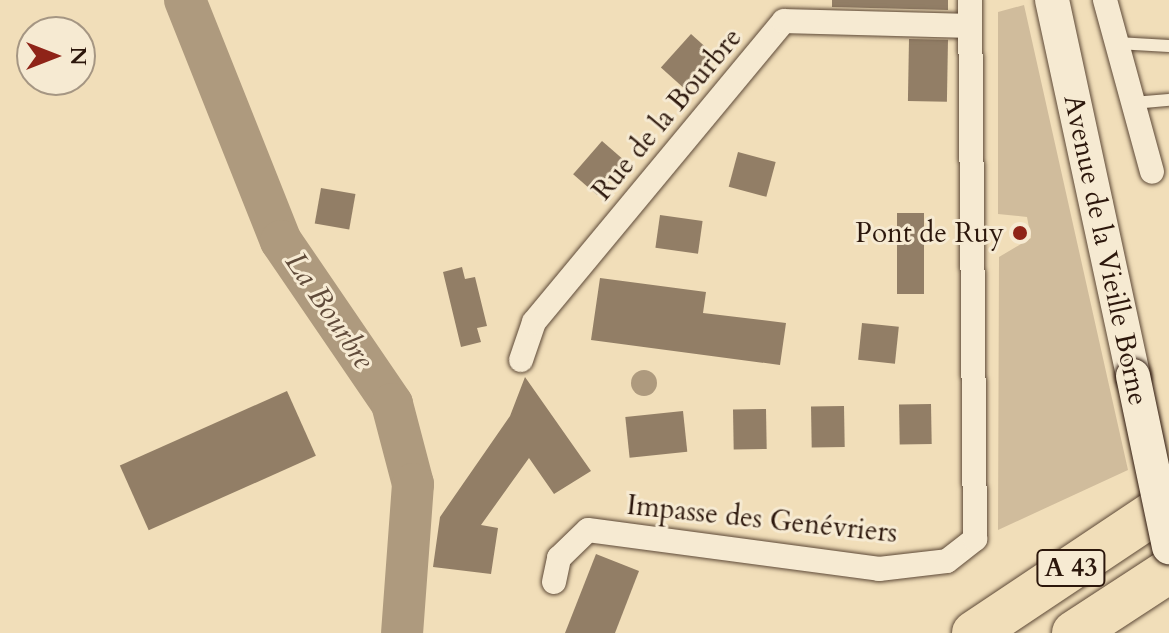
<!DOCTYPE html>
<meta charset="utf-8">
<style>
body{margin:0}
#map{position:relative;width:1169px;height:633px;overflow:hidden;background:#f1deb9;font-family:Cardo,serif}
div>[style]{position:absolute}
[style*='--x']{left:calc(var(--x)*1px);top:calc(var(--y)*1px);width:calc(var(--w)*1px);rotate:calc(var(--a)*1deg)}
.green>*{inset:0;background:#d0bc9c}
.water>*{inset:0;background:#ae9a7e}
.round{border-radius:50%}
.river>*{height:42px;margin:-21px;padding:0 21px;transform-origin:21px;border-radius:21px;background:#ae9a7e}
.building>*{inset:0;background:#927e66;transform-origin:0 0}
.roads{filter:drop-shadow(0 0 2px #5d4937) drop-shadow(0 0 2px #5d4937)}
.lane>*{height:12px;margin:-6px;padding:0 6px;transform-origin:6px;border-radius:6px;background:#f6ead2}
.street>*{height:24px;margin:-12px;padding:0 12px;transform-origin:12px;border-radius:12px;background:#f6ead2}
.secondary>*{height:34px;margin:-17px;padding:0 17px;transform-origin:17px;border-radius:17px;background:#f6ead2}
.highway>*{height:44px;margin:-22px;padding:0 22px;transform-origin:22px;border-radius:22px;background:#f1deb9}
.bridges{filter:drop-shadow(0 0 2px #2c170c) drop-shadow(0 0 2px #2c170c)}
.secondary-bridge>*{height:34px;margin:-17px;padding:0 17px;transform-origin:17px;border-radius:17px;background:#f6ead2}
.dots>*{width:22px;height:22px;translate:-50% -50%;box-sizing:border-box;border:4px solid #f6ead2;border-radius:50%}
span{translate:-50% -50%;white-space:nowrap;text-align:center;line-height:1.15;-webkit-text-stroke:6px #f6ead2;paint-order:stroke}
.shield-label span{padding:2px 6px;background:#f6ead2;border:2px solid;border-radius:6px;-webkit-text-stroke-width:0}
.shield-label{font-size:26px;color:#2c170c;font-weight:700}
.street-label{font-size:28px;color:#2c170c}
.poi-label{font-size:28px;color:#2c170c}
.right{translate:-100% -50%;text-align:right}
.water-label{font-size:30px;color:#604b3a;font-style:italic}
.north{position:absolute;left:16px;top:16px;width:80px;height:80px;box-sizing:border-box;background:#f6ead2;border:2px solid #a59683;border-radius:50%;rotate:90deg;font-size:22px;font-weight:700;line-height:32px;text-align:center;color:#2c170c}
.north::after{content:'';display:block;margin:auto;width:28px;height:36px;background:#8f2418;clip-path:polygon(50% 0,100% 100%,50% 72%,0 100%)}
</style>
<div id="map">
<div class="green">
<i style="clip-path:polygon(1024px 5px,1128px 470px,998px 530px,999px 257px,1031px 238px,1027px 217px,998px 214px,998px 12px)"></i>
</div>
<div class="water">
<i class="round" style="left:631px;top:370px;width:26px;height:26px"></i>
</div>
<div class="river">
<i style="--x:185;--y:0;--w:259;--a:68.3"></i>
<i style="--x:281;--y:241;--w:197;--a:55.7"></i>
<i style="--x:392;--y:404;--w:83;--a:75.3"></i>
<i style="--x:413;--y:484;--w:149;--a:94.2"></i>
</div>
<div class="building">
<i style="clip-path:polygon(832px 0,948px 0,948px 10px,832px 7px)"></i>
<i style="left:691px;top:34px;width:30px;height:45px;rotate:42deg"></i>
<i style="left:909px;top:39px;width:39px;height:62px;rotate:1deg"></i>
<i style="left:602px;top:141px;width:32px;height:44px;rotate:41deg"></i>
<i style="left:738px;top:152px;width:39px;height:36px;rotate:15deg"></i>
<i style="left:321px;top:188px;width:35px;height:36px;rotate:10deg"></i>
<i style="left:897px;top:213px;width:27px;height:81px"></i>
<i style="left:660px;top:215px;width:43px;height:33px;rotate:8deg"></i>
<i style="clip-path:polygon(462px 267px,465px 279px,475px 277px,487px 326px,477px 328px,481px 342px,461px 347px,443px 272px)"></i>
<i style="clip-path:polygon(600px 278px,706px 292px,703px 313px,786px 323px,780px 365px,591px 340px)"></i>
<i style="left:862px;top:323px;width:37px;height:37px;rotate:6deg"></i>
<i style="clip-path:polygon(525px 377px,591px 471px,554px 494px,529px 458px,481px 525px,498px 528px,491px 574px,433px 567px,440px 517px,510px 416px)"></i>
<i style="left:287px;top:391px;width:71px;height:183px;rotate:66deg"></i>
<i style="left:931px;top:404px;width:40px;height:32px;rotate:89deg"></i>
<i style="left:844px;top:406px;width:41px;height:33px;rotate:89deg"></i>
<i style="left:766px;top:409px;width:40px;height:33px;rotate:89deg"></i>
<i style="left:683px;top:411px;width:41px;height:58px;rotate:84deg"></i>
<i style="clip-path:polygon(596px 554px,639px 571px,615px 633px,565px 633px)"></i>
</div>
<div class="roads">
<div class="lane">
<i style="--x:1117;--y:43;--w:52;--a:3.3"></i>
<i style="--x:1133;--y:103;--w:36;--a:-5"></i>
</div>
<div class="street">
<i style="--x:1105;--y:0;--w:178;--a:74.7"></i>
<i style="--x:521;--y:360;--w:40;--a:-71.1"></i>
<i style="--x:534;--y:322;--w:391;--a:-50.3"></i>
<i style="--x:784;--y:21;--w:186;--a:1.5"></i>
<i style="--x:554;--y:582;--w:25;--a:-78"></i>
<i style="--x:559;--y:558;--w:40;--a:-44"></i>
<i style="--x:588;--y:530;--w:294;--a:7.6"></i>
<i style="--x:879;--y:569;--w:68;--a:-6.7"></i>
<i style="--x:947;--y:561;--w:36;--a:-38"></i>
<i style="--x:975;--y:539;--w:539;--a:-90.53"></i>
</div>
<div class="secondary">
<i style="--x:1052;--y:0;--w:385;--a:77.8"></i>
</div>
<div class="highway">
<i style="--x:974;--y:633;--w:234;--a:-33.7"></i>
<i style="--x:1074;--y:633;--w:113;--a:-33.1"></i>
</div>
</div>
<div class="bridges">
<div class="secondary-bridge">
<i style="--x:1133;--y:376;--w:175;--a:78.1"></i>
</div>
</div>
<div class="dots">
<i style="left:1020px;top:233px;background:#8f2418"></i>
</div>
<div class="shield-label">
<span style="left:1071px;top:568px">A 43</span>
</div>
<div class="street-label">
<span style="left:667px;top:114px;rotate:-50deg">Rue de la Bourbre</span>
<span style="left:1106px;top:250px;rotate:78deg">Avenue de la Vieille Borne</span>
<span style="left:762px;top:519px;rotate:6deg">Impasse des Genévriers</span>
</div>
<div class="poi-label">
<span class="right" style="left:1004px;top:233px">Pont de Ruy</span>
</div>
<div class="water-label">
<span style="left:329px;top:311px;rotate:56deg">La Bourbre</span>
</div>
<div class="north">N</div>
</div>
